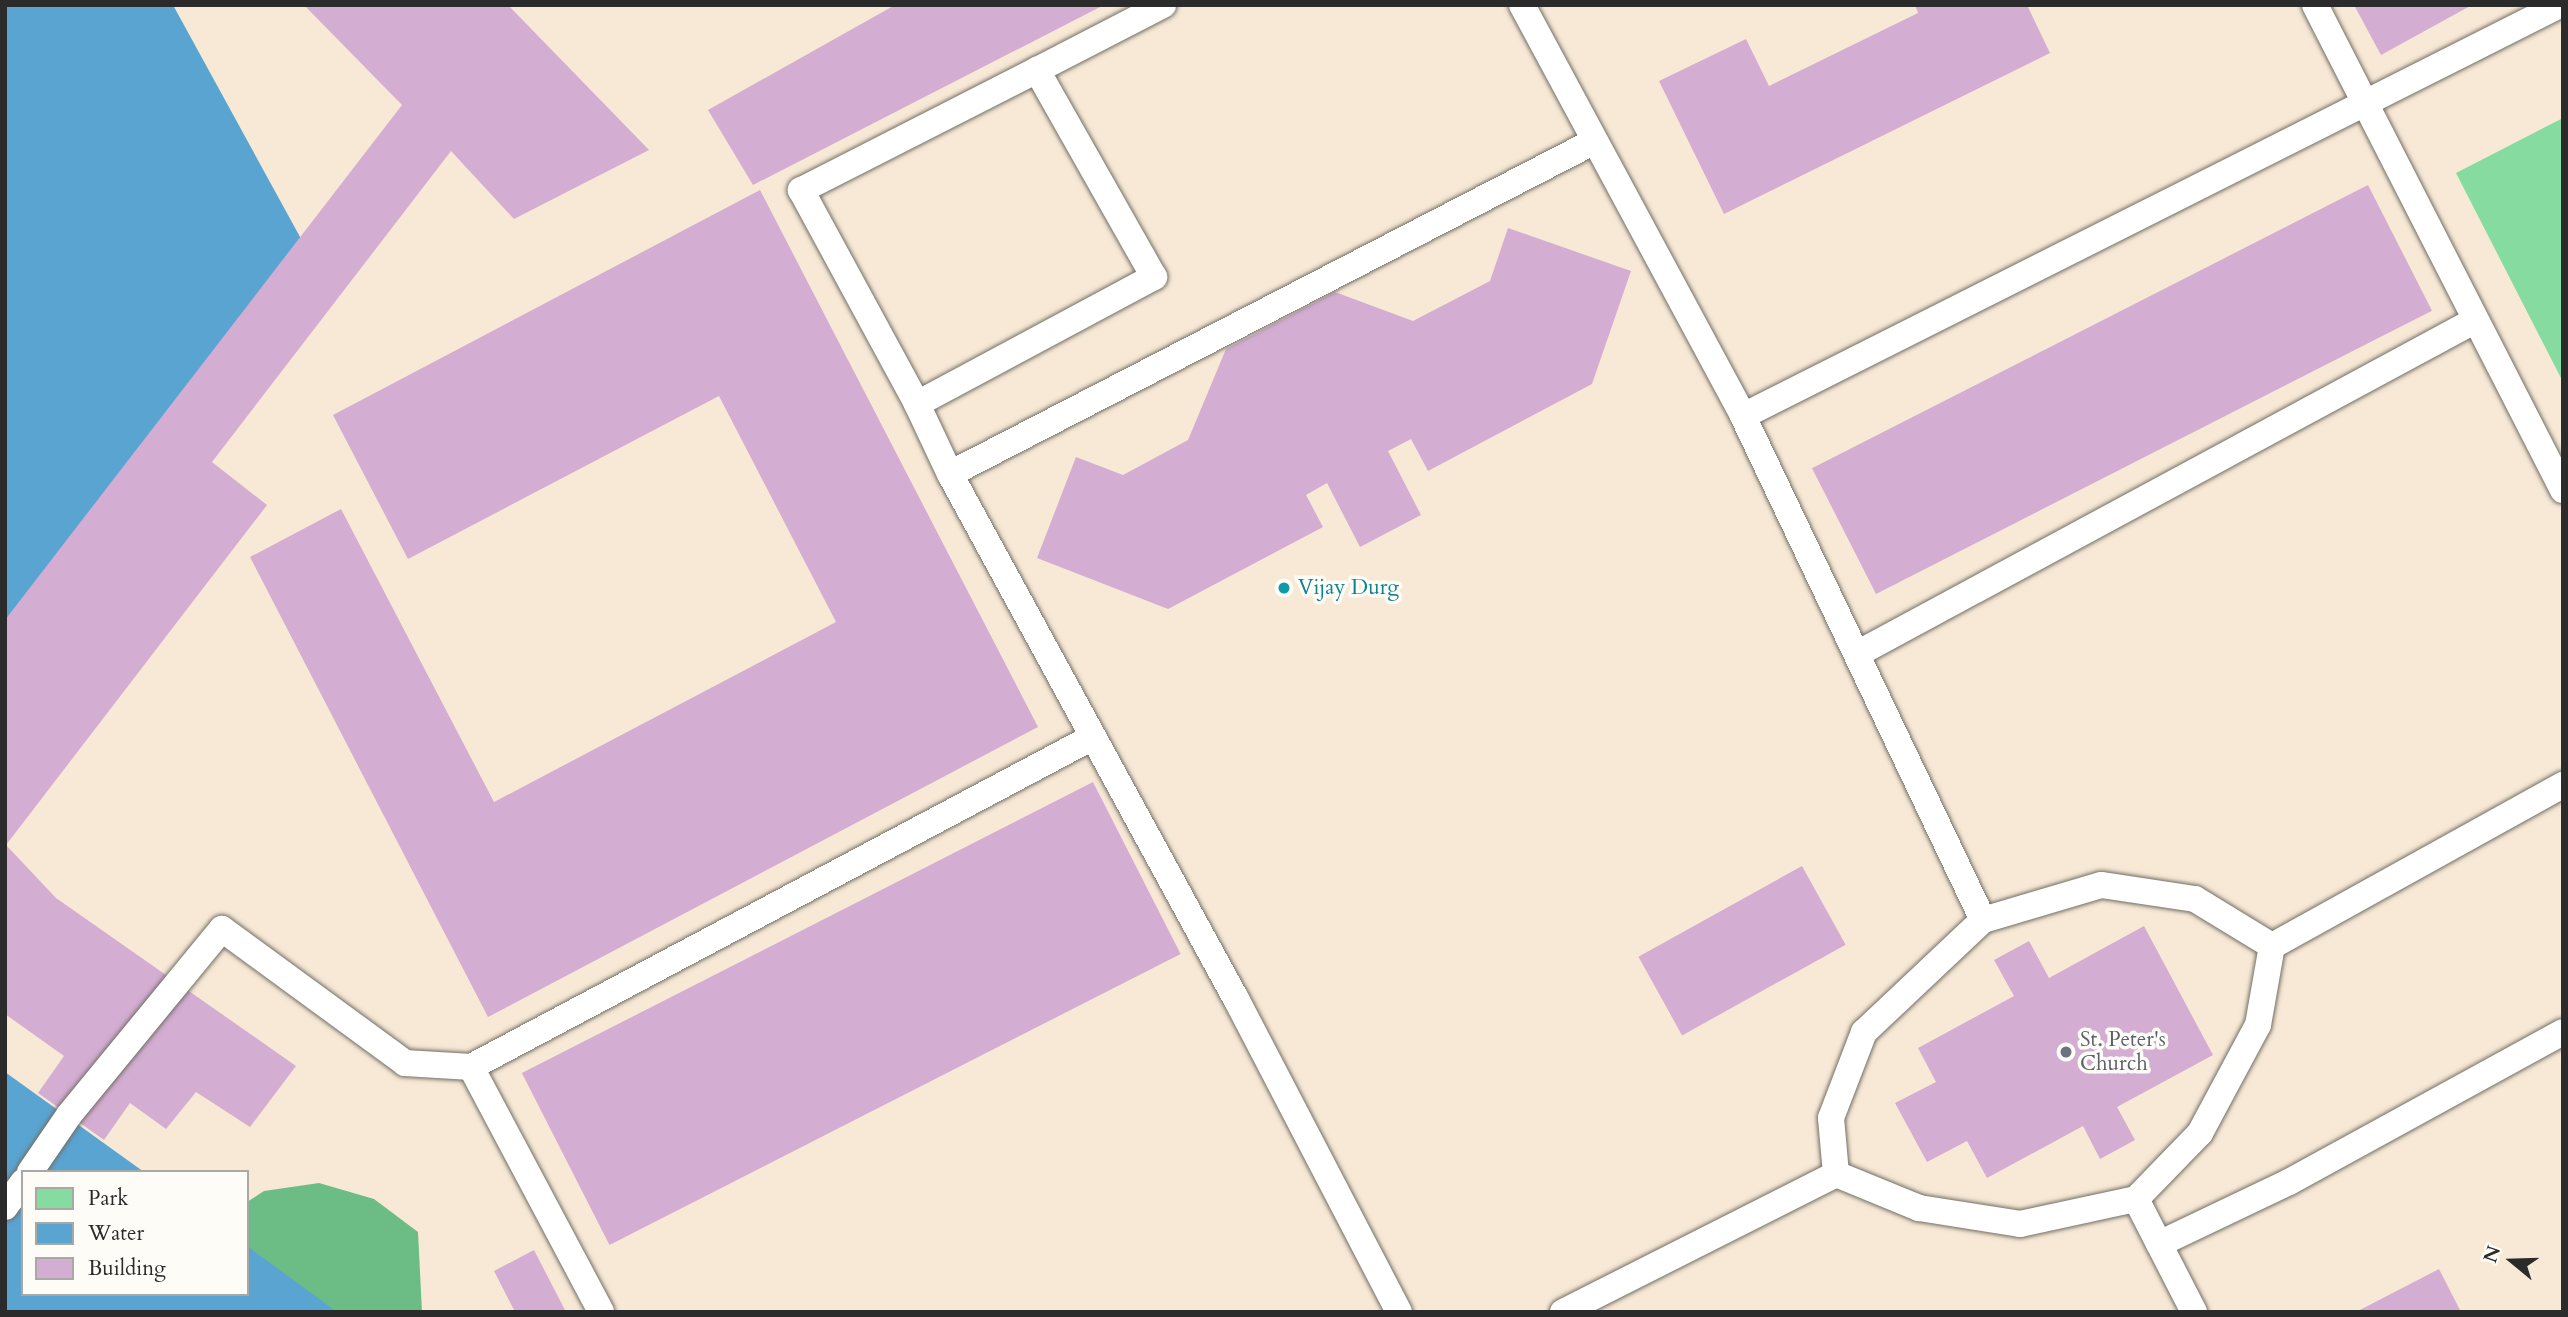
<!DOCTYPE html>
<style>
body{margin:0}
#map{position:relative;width:2568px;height:1317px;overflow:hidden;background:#f7e9d5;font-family:Cardo,serif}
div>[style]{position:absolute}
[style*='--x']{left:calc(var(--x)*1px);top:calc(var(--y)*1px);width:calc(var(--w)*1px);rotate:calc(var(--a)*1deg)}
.green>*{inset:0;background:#86dca0}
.forest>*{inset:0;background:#6cbc86}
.water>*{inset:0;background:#5aa4d2}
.building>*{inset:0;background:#d4add3;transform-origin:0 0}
.roads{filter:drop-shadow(0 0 2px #726e66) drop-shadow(0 0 2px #726e66)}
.service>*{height:26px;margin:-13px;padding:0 13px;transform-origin:13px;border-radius:13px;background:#fff}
.dots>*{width:19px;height:19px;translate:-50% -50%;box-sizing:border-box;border:4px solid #fdfcf7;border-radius:50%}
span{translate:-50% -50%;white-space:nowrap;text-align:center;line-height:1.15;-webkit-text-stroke:7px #fdfcf7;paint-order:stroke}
.culture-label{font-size:21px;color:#0d838f}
.left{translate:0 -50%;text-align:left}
.worship-label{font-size:21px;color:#5b616d}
.frame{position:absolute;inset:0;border:7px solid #2b2b2b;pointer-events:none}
.legend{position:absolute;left:21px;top:1170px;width:228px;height:126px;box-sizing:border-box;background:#fdfcf7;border:2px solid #a9a8a5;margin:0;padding:9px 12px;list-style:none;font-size:21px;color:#2b2b2b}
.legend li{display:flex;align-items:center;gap:14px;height:35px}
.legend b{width:35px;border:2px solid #a9a8a5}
.north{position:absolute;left:2477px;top:1226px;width:70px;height:70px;-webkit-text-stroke:5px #fdfcf7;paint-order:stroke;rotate:289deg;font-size:19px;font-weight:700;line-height:28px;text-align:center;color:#2b2b2b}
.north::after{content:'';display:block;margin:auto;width:24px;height:32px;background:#2b2b2b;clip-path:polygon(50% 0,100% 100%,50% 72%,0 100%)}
</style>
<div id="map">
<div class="green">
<i style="clip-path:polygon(2563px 118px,2563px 382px,2456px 173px)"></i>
</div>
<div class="forest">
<i style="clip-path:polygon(319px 1183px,374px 1199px,418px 1232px,422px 1312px,154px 1312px,247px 1294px,247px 1202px,264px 1191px)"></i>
</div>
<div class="water">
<i style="clip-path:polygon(5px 5px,173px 5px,305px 246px,5px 632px)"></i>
<i style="clip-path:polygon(5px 1072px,144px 1172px,23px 1172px,23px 1294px,247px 1294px,247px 1246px,337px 1312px,5px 1312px)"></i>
</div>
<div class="building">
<i style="clip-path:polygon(304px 5px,508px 5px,649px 150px,514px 219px,451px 151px,212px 462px,267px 505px,6px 845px,56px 898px,296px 1066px,250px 1127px,196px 1092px,166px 1129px,130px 1103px,104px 1140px,38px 1093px,64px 1056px,5px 1014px,5px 620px,402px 105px)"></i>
<i style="clip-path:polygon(895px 5px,1104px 5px,753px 185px,708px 110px)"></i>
<i style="clip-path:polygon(1915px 5px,2027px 5px,2050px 53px,1724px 214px,1659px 81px,1746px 39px,1769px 86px,1918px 13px)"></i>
<i style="clip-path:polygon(2354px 5px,2472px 5px,2381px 55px)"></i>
<i style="left:2368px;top:185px;width:141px;height:624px;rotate:63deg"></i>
<i style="clip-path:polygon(760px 190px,1038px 727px,488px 1017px,250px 557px,341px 509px,494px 802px,836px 622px,719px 396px,408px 559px,333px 415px)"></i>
<i style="clip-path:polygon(1508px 228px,1631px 271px,1592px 384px,1428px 471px,1411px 439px,1388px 451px,1421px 515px,1360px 547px,1327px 483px,1306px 495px,1323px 527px,1168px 609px,1037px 558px,1076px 457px,1123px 475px,1188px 440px,1226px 349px,1335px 292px,1413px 321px,1490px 281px)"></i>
<i style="left:1093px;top:782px;width:193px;height:641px;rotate:63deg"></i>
<i style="left:1802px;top:866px;width:90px;height:187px;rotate:61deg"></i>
<i style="clip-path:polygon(2144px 926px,2213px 1055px,2117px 1107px,2135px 1140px,2100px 1159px,2083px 1126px,1987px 1178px,1967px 1141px,1927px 1162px,1895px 1103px,1936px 1082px,1918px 1048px,2014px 996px,1994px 960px,2029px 941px,2049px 978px)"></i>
<i style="clip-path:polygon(534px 1250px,566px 1312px,515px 1312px,494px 1271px)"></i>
<i style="clip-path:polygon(2439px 1269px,2461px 1312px,2356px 1312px)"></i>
</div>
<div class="roads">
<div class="service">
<i style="--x:1522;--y:5;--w:467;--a:61.7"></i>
<i style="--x:1743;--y:416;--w:558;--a:64.54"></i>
<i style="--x:2315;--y:5;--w:545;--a:62.92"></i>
<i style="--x:1037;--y:70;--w:142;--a:-27.3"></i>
<i style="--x:917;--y:404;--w:269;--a:-28.2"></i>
<i style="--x:1154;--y:277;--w:238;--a:-119.5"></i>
<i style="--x:1037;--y:70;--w:265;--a:153"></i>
<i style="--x:801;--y:190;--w:243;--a:61.5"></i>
<i style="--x:917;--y:404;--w:77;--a:64.8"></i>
<i style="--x:1743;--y:416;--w:915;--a:-26.71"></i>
<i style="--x:1857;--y:654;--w:701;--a:-28.36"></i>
<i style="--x:2272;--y:946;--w:333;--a:-29"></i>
<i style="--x:471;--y:1067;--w:277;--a:62"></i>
<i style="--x:30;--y:1172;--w:69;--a:-55.6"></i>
<i style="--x:69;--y:1115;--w:241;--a:-50.6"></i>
<i style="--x:222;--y:929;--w:227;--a:36.2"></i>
<i style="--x:405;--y:1063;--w:66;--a:3.5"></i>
<i style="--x:471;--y:1067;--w:704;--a:-27.95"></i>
<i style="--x:2136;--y:1199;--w:127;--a:62.8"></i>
<i style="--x:5;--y:1207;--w:31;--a:-54"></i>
<i style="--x:2159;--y:1244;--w:144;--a:-25.5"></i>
<i style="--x:2289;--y:1182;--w:312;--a:-28.7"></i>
<i style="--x:1399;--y:1312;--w:353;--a:-117.5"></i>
<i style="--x:1236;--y:999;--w:598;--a:-118.58"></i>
<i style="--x:950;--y:474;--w:724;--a:-27.31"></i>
<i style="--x:1563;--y:1312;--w:306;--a:-26.8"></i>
<i style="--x:1836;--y:1174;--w:90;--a:22.3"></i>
<i style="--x:1919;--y:1208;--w:102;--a:9"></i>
<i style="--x:2020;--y:1224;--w:119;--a:-12.2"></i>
<i style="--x:2136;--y:1199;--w:92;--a:-45.9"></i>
<i style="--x:2200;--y:1133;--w:123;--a:-61.8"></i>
<i style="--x:2258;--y:1025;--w:80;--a:-80"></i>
<i style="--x:2272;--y:946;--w:90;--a:-148.6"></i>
<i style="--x:2195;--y:899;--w:95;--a:-171.5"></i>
<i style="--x:2101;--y:885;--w:123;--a:163.5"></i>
<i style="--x:1983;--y:920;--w:163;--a:136.7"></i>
<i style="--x:1864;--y:1032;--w:92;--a:111"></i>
<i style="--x:1831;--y:1118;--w:56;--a:84.9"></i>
</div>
</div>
<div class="dots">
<i style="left:1284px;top:588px;background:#0f9aa8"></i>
<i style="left:2066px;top:1052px;background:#6b7280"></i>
</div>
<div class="culture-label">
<span class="left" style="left:1298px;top:588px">Vijay Durg</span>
</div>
<div class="worship-label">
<span class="left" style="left:2080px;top:1052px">St. Peter's<br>Church</span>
</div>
<div class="frame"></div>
<ul class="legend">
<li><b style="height:19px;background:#86dca0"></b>Park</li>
<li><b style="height:19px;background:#5aa4d2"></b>Water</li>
<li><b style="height:19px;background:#d4add3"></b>Building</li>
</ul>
<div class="north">N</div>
</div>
